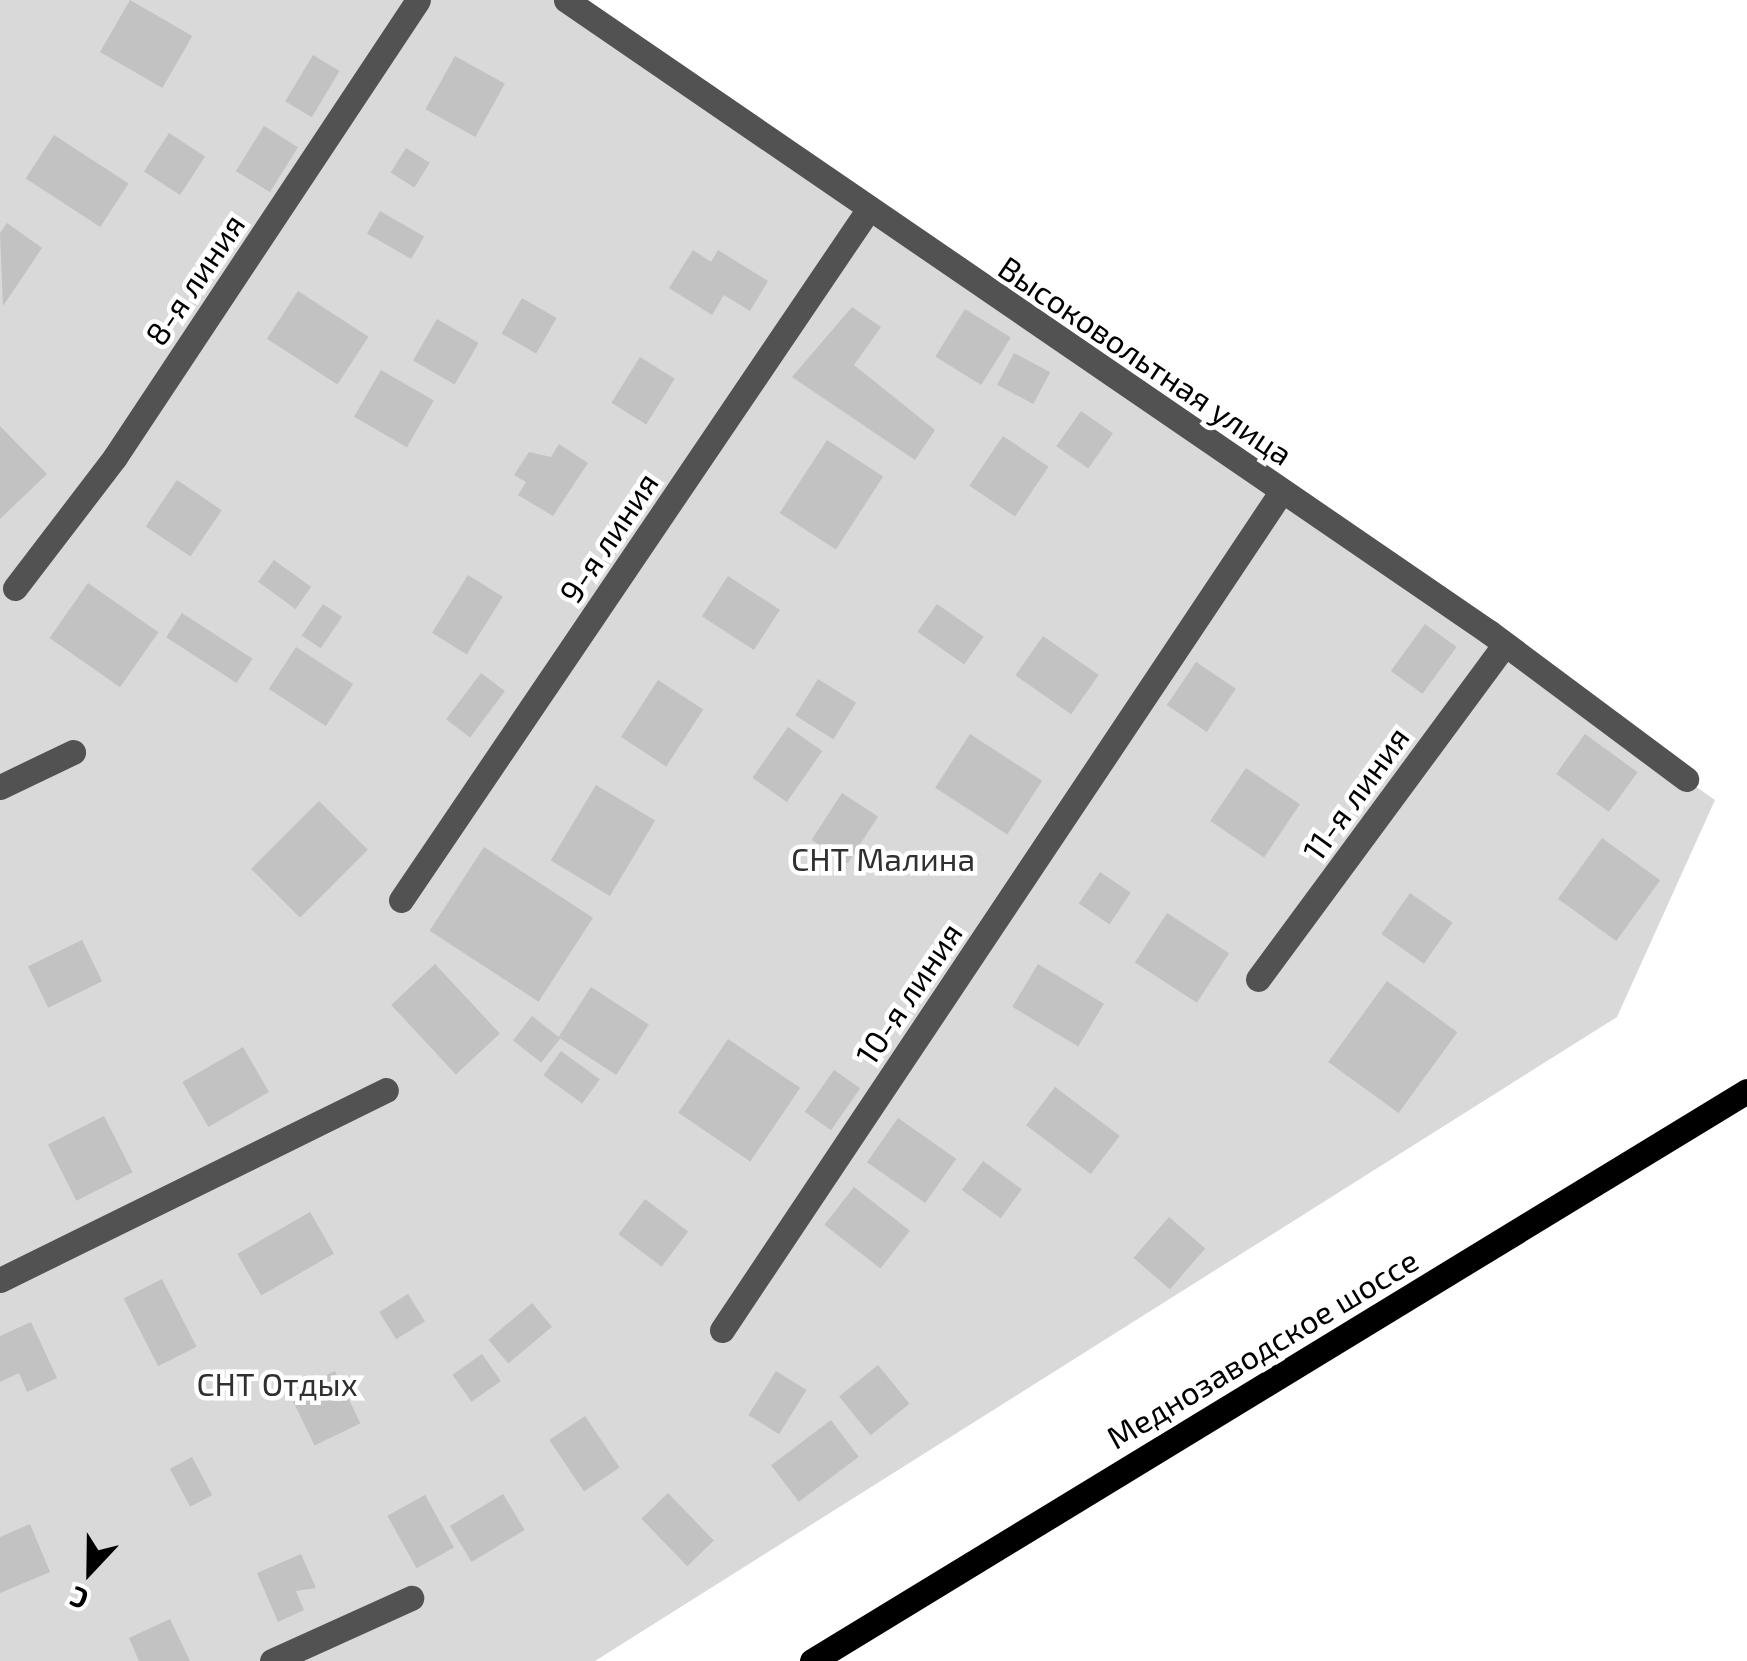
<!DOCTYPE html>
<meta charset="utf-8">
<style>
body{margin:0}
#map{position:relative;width:1747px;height:1661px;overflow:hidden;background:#fff;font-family:"Exo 2",sans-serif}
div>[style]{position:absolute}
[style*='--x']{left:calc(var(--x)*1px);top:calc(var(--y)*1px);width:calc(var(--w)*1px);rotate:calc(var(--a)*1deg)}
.green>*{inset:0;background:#d9d9d9}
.building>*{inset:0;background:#c2c2c2;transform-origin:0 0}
.minor>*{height:25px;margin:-12.5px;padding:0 12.5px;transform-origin:12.5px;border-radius:12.5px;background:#525252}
.major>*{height:25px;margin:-12.5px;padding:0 12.5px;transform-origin:12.5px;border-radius:12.5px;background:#000}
span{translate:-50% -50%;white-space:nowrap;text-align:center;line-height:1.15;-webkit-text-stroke:9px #fff;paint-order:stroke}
.street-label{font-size:32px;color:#000}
.park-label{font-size:32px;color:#303030}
.north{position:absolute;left:40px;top:1521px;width:100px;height:100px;-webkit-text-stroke:8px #fff;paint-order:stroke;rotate:202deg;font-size:28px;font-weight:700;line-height:40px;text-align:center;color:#000}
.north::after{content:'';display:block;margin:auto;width:35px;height:45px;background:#000;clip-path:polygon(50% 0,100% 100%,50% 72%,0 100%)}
</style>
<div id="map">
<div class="green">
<i style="clip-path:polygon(0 0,566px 0,1715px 800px,1617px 1017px,595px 1661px,0 1661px)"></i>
</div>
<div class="building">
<i style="left:130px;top:0;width:72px;height:60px;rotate:30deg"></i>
<i style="left:313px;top:55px;width:31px;height:54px;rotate:31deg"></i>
<i style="left:455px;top:56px;width:57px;height:61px;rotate:29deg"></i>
<i style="left:264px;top:126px;width:40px;height:53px;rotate:32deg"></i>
<i style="left:169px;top:133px;width:43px;height:46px;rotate:33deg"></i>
<i style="left:54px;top:135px;width:89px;height:52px;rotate:33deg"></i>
<i style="left:406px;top:148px;width:28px;height:29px;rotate:32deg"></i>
<i style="left:380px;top:211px;width:51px;height:26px;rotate:30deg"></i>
<i style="clip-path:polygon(7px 223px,42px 248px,3px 306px,0 233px)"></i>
<i style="clip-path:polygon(693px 250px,711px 262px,718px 250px,768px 281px,750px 311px,724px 295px,712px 315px,669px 288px)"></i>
<i style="left:298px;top:291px;width:84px;height:57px;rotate:33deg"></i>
<i style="left:522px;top:298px;width:40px;height:41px;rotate:30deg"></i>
<i style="clip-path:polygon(852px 307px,881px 327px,854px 365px,935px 430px,915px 460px,792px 377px)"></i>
<i style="left:965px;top:309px;width:54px;height:56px;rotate:32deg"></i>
<i style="left:437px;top:319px;width:48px;height:48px;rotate:30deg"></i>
<i style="left:1014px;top:353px;width:41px;height:36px;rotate:28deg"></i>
<i style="left:640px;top:357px;width:41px;height:54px;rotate:32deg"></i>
<i style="left:381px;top:370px;width:61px;height:54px;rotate:30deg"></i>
<i style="left:1081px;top:411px;width:39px;height:43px;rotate:35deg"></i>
<i style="clip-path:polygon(0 426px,47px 474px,0 519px)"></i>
<i style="left:1003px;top:436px;width:55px;height:60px;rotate:34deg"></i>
<i style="left:827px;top:440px;width:67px;height:87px;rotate:33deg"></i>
<i style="clip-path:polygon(559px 444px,588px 463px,553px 516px,518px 495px,526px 482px,514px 475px,529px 452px,551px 457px)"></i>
<i style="left:177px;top:480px;width:54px;height:56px;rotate:34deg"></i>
<i style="left:274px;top:560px;width:46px;height:27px;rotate:36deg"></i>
<i style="left:468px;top:575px;width:41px;height:68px;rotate:32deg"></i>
<i style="left:728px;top:576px;width:62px;height:48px;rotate:33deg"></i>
<i style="left:88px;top:583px;width:86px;height:67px;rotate:35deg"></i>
<i style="left:323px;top:604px;width:23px;height:38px;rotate:34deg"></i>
<i style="left:937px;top:604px;width:57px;height:34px;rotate:35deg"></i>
<i style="left:182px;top:613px;width:84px;height:29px;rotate:33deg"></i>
<i style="left:1425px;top:624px;width:39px;height:58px;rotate:36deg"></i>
<i style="left:1043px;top:636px;width:68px;height:48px;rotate:35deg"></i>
<i style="left:296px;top:647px;width:68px;height:50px;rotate:33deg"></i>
<i style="left:1196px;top:662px;width:48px;height:52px;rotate:34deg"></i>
<i style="left:481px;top:673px;width:30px;height:58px;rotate:37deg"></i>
<i style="left:818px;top:679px;width:45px;height:43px;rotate:32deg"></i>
<i style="left:658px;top:680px;width:54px;height:68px;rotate:33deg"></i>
<i style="left:788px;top:727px;width:42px;height:62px;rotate:35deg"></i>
<i style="left:970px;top:734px;width:86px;height:64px;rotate:33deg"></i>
<i style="left:1585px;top:734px;width:65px;height:49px;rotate:36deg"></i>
<i style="left:1246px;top:768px;width:65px;height:64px;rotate:34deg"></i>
<i style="left:596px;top:785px;width:69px;height:88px;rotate:31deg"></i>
<i style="left:842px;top:793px;width:43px;height:56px;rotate:33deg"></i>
<i style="left:319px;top:801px;width:69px;height:96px;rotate:45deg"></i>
<i style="left:1602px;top:838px;width:72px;height:75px;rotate:36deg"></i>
<i style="left:484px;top:847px;width:130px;height:100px;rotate:33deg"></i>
<i style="left:1100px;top:872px;width:37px;height:38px;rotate:34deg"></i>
<i style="left:1410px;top:893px;width:52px;height:50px;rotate:35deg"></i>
<i style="left:1167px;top:913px;width:74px;height:59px;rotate:33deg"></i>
<i style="left:82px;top:940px;width:46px;height:60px;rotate:64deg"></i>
<i style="left:435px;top:964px;width:95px;height:60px;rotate:47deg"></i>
<i style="left:1038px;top:964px;width:77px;height:50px;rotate:31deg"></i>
<i style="left:1387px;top:981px;width:87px;height:100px;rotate:36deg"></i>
<i style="left:591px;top:987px;width:69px;height:60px;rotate:33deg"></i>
<i style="left:532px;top:1016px;width:36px;height:31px;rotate:38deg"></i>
<i style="left:728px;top:1039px;width:87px;height:89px;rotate:34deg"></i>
<i style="left:243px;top:1047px;width:52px;height:70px;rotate:60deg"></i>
<i style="left:561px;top:1051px;width:48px;height:30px;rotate:36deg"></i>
<i style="left:834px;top:1070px;width:32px;height:51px;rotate:35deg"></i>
<i style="left:1055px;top:1087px;width:81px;height:48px;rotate:37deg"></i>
<i style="left:104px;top:1116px;width:63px;height:63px;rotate:63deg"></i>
<i style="left:898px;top:1118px;width:71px;height:54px;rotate:35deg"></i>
<i style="left:983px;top:1161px;width:48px;height:36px;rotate:36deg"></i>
<i style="left:854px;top:1187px;width:71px;height:48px;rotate:38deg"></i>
<i style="left:645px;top:1199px;width:54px;height:44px;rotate:37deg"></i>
<i style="left:310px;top:1212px;width:48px;height:84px;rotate:60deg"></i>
<i style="left:1169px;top:1217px;width:48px;height:54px;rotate:41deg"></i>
<i style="left:162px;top:1279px;width:76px;height:43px;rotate:63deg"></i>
<i style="left:408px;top:1294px;width:32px;height:34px;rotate:58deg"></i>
<i style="left:532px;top:1303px;width:31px;height:57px;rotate:50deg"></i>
<i style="clip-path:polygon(31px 1322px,57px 1378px,27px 1392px,19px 1373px,0 1382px,0 1336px)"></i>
<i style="left:482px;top:1354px;width:33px;height:36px;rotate:55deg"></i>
<i style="left:878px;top:1365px;width:50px;height:50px;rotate:51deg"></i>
<i style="left:335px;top:1371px;width:58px;height:51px;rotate:64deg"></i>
<i style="left:776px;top:1371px;width:36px;height:52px;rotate:32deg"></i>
<i style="left:585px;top:1416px;width:62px;height:43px;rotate:56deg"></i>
<i style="left:831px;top:1420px;width:46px;height:75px;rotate:53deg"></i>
<i style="left:192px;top:1457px;width:43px;height:25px;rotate:62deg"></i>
<i style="left:668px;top:1493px;width:66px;height:37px;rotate:46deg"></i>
<i style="left:503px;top:1494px;width:42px;height:62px;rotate:59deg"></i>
<i style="left:425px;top:1495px;width:60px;height:43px;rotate:61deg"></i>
<i style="clip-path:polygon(30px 1524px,50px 1572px,0 1593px,0 1537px)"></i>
<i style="clip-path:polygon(301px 1554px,316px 1588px,296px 1591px,304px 1610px,278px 1622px,257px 1573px)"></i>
<i style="clip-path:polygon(170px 1619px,190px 1661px,139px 1661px,129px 1638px)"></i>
</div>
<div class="minor">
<i style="--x:566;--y:0;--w:1119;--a:34.4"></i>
<i style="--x:1489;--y:632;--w:246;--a:36.7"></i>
<i style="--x:15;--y:588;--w:165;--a:-52.6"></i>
<i style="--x:115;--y:457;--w:548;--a:-56.45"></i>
<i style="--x:0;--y:787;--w:81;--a:-25.6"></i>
<i style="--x:401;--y:900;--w:833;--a:-55.91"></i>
<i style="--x:1258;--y:979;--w:415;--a:-53.6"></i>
<i style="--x:0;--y:1280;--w:430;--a:-26.2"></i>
<i style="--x:722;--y:1330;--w:1007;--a:-56.29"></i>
<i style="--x:272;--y:1661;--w:153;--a:-24.4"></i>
</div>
<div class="major">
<i style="--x:812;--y:1661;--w:1095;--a:-31.37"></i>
</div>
<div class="street-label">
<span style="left:194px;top:279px;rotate:-56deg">8-я линия</span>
<span style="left:1146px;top:360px;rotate:34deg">Высоковольтная улица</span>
<span style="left:608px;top:537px;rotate:-56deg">9-я линия</span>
<span style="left:1355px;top:793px;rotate:-54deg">11-я линия</span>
<span style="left:908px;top:993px;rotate:-56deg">10-я линия</span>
<span style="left:1262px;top:1348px;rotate:-31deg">Меднозаводское шоссе</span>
</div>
<div class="park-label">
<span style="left:883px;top:858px">СНТ Малина</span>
<span style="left:277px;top:1383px">СНТ Отдых</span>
</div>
<div class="north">С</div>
</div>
